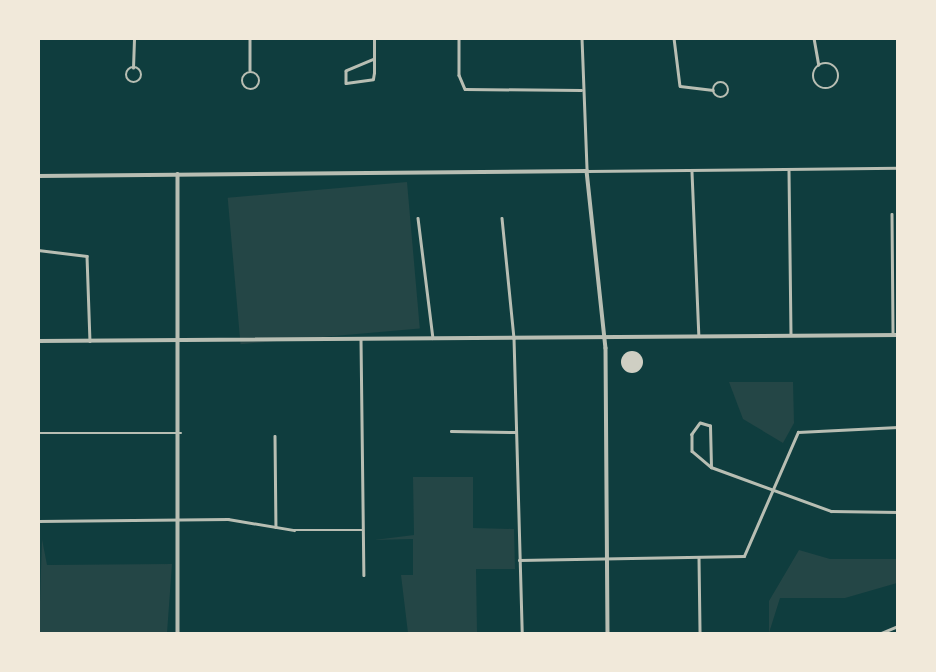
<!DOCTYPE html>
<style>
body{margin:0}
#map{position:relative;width:936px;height:672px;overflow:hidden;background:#0f3d3e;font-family:Montserrat,sans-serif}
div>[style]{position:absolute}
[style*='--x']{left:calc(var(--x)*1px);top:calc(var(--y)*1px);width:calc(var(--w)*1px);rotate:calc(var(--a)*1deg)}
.green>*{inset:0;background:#244646;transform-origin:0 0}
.building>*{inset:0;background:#cfcfc3}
.round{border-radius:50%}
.minor>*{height:2.5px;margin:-1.25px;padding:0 1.25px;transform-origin:1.25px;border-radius:1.25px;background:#b8beb3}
.minor>.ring{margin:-1.25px;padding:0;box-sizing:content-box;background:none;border:2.5px solid #b8beb3;border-radius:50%}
.tertiary>*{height:3.5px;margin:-1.75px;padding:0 1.75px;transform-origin:1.75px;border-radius:1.75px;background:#b8beb3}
span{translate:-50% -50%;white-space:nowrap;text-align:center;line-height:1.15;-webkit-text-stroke:7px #f1e9da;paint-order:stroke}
.frame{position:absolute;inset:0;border:40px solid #f1e9da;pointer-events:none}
</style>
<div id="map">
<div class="green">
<i style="left:407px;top:182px;width:147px;height:180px;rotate:85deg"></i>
<i style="clip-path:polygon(729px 382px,793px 382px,794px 423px,783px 443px,743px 419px)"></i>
<i style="clip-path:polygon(413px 477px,473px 477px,473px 528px,514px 529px,515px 569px,476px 569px,477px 633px,408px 633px,401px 575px,413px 575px,413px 539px,374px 540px,414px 535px)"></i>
<i style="clip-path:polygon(42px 539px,47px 565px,172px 564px,167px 633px,39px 633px)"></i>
<i style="clip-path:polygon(799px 550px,830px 559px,897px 559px,897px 583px,845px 598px,780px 598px,769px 633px,769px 601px)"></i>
</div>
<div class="building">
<i class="round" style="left:621px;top:351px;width:22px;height:22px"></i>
</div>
<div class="minor">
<i style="--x:250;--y:38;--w:32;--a:90"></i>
<i style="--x:459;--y:38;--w:37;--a:90"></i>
<i style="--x:459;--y:75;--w:15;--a:67"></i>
<i style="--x:465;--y:89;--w:116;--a:0.5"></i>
<i style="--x:582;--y:38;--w:133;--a:87.8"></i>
<i style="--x:587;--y:171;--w:311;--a:-0.6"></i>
<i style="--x:674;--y:38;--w:48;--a:82.9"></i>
<i style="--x:680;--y:86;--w:33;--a:7"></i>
<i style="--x:814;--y:38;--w:27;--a:80"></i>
<i style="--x:374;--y:59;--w:30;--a:157"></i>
<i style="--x:346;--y:71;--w:12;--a:90"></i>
<i style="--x:346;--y:83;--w:27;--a:-8"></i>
<i style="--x:373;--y:79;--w:6;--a:-81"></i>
<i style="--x:374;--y:73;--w:35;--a:-90"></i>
<i class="ring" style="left:813px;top:63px;width:23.5px;height:23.5px"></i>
<i class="ring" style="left:126px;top:67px;width:13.5px;height:13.5px"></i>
<i style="--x:133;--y:68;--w:30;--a:-88"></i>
<i class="ring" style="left:242px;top:72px;width:15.5px;height:15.5px"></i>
<i class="ring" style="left:713px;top:82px;width:13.5px;height:13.5px"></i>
<i style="--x:789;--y:171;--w:164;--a:89.3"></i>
<i style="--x:692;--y:172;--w:164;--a:87.6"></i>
<i style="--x:892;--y:214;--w:121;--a:89.5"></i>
<i style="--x:418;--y:218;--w:121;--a:82.9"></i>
<i style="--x:502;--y:218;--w:121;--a:84.3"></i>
<i style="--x:514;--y:338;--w:293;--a:88.4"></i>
<i style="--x:38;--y:250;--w:49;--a:7"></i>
<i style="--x:87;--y:256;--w:85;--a:88"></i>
<i style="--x:361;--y:339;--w:236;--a:89.3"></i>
<i style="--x:451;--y:431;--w:65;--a:0.9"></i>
<i style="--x:38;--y:433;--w:143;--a:0"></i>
<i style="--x:275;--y:436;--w:91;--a:89.4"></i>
<i style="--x:711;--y:467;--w:41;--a:-91.4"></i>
<i style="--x:710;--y:426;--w:10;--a:-163"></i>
<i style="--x:700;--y:423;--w:14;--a:126"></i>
<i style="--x:692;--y:434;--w:17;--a:90"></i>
<i style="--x:692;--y:451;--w:25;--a:40"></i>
<i style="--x:711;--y:467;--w:128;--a:20.1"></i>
<i style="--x:831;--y:511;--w:67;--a:0.9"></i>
<i style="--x:38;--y:521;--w:190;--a:-0.6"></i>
<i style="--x:228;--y:519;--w:67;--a:9.5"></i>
<i style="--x:294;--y:530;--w:69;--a:0"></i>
<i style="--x:699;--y:558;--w:76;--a:89.2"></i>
<i style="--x:519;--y:560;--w:225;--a:-1"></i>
<i style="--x:744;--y:556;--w:135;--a:-66.5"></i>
<i style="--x:798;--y:432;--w:100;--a:-2.9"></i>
<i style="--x:879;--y:634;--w:21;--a:-23"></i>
</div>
<div class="tertiary">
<i style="--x:178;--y:174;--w:460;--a:90"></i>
<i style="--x:38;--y:176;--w:549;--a:-0.52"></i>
<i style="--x:587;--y:171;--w:178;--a:83.9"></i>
<i style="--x:606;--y:348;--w:286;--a:89.6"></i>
<i style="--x:38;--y:341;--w:860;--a:-0.4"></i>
</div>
<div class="frame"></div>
</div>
